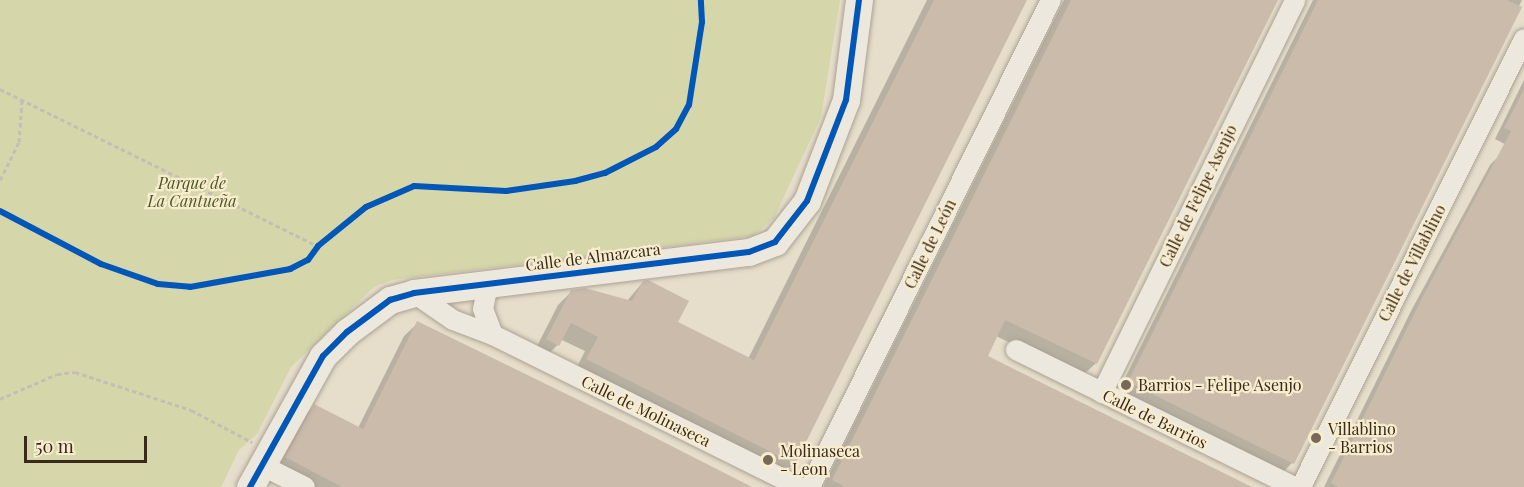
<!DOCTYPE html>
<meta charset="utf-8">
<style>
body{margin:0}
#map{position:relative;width:1524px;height:487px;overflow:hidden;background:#e6ddca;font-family:"Playfair Display",serif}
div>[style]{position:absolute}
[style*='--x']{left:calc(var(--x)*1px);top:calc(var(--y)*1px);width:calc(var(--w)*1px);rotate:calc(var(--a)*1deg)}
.green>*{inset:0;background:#d6d6ab}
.shadow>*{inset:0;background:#0003}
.building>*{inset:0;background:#cabbab}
.path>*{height:3px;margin-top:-1.5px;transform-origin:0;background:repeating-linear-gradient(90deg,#c5beb4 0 4.5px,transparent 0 7.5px)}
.roads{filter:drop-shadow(0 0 2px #aba294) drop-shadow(0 0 2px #aba294)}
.street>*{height:20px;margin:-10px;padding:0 10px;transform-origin:10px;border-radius:10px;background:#ede8dd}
.secondary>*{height:27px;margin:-13.5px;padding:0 13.5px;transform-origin:13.5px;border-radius:13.5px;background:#ede8dd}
.cycleway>*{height:6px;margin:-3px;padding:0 3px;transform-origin:3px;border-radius:3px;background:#0057b8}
.dots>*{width:16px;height:16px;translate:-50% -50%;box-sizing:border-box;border:3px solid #f8eccf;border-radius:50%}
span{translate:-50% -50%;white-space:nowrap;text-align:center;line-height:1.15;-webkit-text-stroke:4.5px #f8eccf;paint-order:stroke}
.park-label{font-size:16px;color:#4a5721;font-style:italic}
.street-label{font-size:16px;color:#392a1c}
.poi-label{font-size:16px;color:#392a1c}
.left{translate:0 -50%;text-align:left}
.scale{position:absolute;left:24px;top:436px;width:123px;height:27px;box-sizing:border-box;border:3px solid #392a1c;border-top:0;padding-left:8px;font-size:18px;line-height:21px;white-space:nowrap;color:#392a1c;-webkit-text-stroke:4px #f8eccf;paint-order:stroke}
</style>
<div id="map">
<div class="green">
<i style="clip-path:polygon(0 0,840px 0,821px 117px,774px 218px,753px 236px,392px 280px,374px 287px,291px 367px,257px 434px,239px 450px,221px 487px,0 487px)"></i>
</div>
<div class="shadow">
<i style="clip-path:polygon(927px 0,1025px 0,794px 463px,780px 477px,574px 373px,585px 351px,562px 340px,544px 359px,533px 354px,558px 305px,572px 291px,627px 301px,643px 282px,676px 322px,748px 359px)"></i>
<i style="clip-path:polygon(1064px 0,1277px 0,1096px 363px,1081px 377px,996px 336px,986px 356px,1250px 487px,823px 487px)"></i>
<i style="clip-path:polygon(1313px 0,1522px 0,1292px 463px,1279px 476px,1116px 396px)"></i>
<i style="clip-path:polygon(1524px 80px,1524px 154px,1495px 139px)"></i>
<i style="clip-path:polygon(1501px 154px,1524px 166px,1524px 487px,1324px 487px,1411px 311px,1490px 165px)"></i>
<i style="clip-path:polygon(418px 323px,750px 487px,304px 487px,272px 471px,301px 420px,314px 406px,358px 428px,404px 336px)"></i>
</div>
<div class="building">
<i style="clip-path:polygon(934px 0,1027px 0,795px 464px,586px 359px,598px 337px,571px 323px,559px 346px,546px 339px,571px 290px,585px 288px,632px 301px,643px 281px,648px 280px,689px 301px,678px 322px,754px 360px)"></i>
<i style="clip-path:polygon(1071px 0,1278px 0,1097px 364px,1005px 320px,988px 356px,1252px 487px,845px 487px,832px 480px)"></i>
<i style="clip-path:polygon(1318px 0,1507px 0,1522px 7px,1294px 464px,1128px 382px)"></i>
<i style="clip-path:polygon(1524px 89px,1524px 487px,1338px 487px,1331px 483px,1422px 298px,1511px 131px,1504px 128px)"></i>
<i style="clip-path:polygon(417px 321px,638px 429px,752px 487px,342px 487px,285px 457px,314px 404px,363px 429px)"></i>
</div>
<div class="path">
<i style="--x:0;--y:89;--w:355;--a:26.3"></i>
<i style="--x:0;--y:180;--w:42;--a:-63.4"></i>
<i style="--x:19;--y:142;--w:42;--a:-85.9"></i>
<i style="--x:0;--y:211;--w:114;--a:27.7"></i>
<i style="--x:101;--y:264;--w:60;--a:19.3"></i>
<i style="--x:158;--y:284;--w:32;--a:5"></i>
<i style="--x:190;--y:287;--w:102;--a:-10.2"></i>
<i style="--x:290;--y:269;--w:20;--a:-27"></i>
<i style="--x:308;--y:260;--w:17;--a:-54"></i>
<i style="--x:318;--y:246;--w:62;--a:-39.1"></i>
<i style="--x:366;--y:207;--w:52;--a:-23.6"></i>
<i style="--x:414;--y:186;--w:92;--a:3.1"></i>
<i style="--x:506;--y:191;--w:70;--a:-8.2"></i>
<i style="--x:575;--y:181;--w:31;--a:-15"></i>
<i style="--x:605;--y:173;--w:57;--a:-27"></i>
<i style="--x:656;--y:147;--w:27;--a:-42"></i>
<i style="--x:676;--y:129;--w:27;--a:-62"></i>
<i style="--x:689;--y:105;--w:84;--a:-81.1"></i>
<i style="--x:702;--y:22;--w:22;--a:-93"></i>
<i style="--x:0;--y:399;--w:62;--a:-23.7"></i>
<i style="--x:57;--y:374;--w:18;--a:-6"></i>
<i style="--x:75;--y:372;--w:122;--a:18.1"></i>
<i style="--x:191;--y:410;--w:69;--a:27.7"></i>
</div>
<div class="roads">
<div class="street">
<i style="--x:488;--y:284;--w:25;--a:101"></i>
<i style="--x:483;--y:309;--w:28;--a:69"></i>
<i style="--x:414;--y:293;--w:47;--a:34.7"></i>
<i style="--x:453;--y:320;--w:43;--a:20.6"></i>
<i style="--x:493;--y:335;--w:342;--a:26.4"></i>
<i style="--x:1016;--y:350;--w:311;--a:26.2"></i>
<i style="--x:1102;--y:393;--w:438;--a:-63.8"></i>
<i style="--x:261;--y:465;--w:49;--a:26.6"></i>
<i style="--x:810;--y:487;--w:543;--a:-63.67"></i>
<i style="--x:1301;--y:487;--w:500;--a:-63.54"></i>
</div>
<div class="secondary">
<i style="--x:250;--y:487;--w:150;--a:-60.9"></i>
<i style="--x:323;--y:356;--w:34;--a:-45"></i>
<i style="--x:347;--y:332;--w:54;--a:-36.7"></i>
<i style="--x:390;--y:300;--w:25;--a:-16"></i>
<i style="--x:414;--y:293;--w:337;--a:-7"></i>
<i style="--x:749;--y:252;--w:28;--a:-21"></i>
<i style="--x:775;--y:242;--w:52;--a:-52"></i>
<i style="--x:807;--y:201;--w:108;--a:-68.9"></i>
<i style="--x:846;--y:100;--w:101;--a:-82.6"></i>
</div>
</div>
<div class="cycleway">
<i style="--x:0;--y:211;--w:114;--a:27.7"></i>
<i style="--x:101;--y:264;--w:60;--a:19.3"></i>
<i style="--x:158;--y:284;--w:32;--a:5"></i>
<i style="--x:190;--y:287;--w:102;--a:-10.2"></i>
<i style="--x:290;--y:269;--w:20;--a:-27"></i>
<i style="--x:308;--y:260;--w:17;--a:-54"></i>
<i style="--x:318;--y:246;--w:62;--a:-39.1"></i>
<i style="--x:366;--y:207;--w:52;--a:-23.6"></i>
<i style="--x:414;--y:186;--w:92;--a:3.1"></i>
<i style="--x:506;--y:191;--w:70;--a:-8.2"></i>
<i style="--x:575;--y:181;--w:31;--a:-15"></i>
<i style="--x:605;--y:173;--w:57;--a:-27"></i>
<i style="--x:656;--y:147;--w:27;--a:-42"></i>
<i style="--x:676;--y:129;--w:27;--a:-62"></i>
<i style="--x:689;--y:105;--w:84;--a:-81.1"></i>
<i style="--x:702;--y:22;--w:22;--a:-93"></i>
<i style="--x:250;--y:487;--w:150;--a:-60.9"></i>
<i style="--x:323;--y:356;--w:34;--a:-45"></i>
<i style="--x:347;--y:332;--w:54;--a:-36.7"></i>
<i style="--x:390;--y:300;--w:25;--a:-16"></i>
<i style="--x:414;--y:293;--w:337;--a:-7"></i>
<i style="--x:749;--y:252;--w:28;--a:-21"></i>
<i style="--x:775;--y:242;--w:52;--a:-52"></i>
<i style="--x:807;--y:201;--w:108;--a:-68.9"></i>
<i style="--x:846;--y:100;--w:101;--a:-82.6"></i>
</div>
<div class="dots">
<i style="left:1126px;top:385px;background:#766959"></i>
<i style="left:1316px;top:438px;background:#766959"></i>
<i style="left:768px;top:460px;background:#766959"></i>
</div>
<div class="park-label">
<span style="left:192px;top:192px">Parque de<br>La Cantueña</span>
</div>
<div class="street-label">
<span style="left:1198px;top:196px;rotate:-64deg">Calle de Felipe Asenjo</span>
<span style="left:930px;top:244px;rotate:-64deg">Calle de León</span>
<span style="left:593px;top:257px;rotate:-7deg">Calle de Almazcara</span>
<span style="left:1412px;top:263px;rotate:-63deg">Calle de Villablino</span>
<span style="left:646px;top:411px;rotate:26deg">Calle de Molinaseca</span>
<span style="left:1155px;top:419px;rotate:26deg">Calle de Barrios</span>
</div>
<div class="poi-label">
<span class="left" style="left:1138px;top:385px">Barrios - Felipe Asenjo</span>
<span class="left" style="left:1328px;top:438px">Villablino<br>- Barrios</span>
<span class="left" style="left:780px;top:460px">Molinaseca<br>- Leon</span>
</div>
<div class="scale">50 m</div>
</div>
